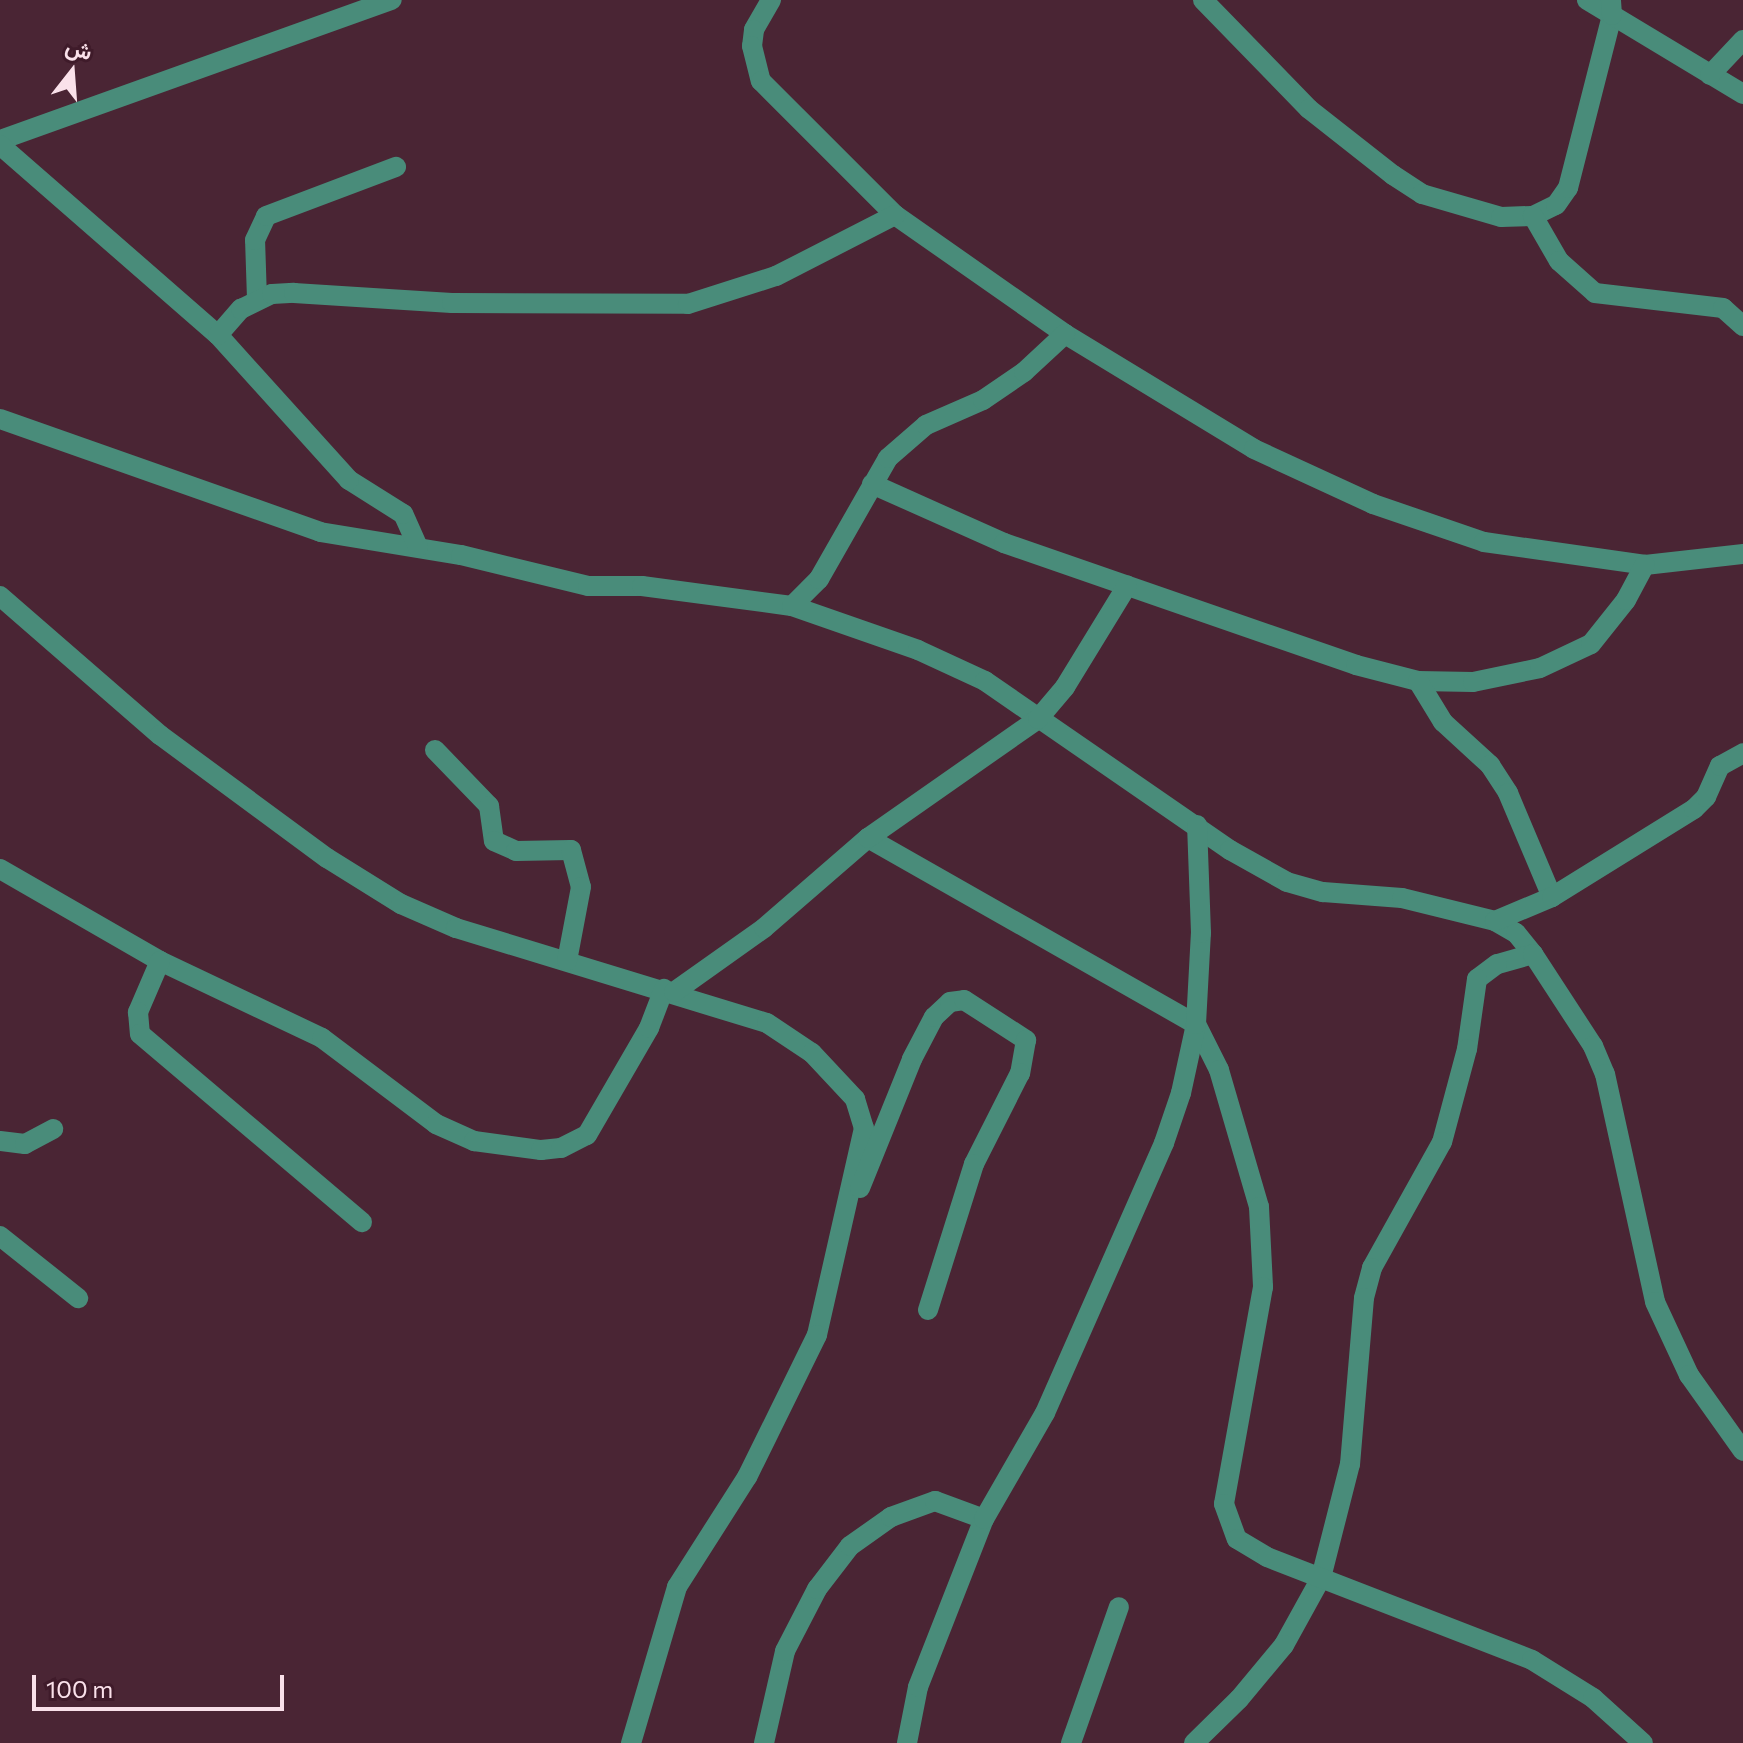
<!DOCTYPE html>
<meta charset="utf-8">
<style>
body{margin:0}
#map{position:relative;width:1743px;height:1743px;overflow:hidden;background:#4a2534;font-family:Commissioner,Vazirmatn,sans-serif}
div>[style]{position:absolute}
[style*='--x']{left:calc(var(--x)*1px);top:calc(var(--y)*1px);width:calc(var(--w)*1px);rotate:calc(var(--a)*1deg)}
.minor>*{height:20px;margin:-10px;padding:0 10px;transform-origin:10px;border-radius:10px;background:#498c7a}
span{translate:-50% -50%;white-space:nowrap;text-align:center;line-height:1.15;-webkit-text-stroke:6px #3f1b2a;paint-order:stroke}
.north{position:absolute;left:32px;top:32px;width:80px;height:80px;-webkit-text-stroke:6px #3f1b2a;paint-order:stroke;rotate:17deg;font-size:22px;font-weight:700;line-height:32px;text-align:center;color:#fae1ea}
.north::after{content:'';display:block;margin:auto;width:28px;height:36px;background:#fae1ea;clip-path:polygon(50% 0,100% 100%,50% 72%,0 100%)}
.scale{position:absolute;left:32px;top:1675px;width:252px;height:36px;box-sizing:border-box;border:4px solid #fae1ea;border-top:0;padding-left:10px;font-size:24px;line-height:28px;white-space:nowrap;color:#fae1ea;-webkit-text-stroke:6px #3f1b2a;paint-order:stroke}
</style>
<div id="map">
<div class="minor">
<i style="--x:771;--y:0;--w:34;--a:120"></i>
<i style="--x:754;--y:30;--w:16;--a:97"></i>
<i style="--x:752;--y:46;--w:36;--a:76"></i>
<i style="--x:761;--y:81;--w:190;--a:45"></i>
<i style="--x:895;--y:215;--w:208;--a:35"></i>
<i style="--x:1065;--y:334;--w:221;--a:31.3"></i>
<i style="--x:1254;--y:449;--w:131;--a:24.8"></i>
<i style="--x:1373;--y:504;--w:117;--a:18.9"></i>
<i style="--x:1484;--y:542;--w:163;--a:8.1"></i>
<i style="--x:1645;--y:565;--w:99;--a:-6.4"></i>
<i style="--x:1203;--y:0;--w:152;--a:45.8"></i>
<i style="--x:1309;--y:109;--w:107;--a:38.2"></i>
<i style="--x:1393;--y:175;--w:35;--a:33"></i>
<i style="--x:1422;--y:194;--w:82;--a:16.2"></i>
<i style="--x:1501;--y:217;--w:32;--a:-2"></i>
<i style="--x:1533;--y:216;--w:25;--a:-26"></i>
<i style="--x:1556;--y:205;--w:21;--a:-55"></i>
<i style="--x:1568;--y:188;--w:179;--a:-75.7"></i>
<i style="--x:1612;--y:15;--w:153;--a:31.1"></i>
<i style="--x:1587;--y:0;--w:29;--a:31"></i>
<i style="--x:1612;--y:15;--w:15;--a:-94"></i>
<i style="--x:1710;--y:75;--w:48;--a:-46.7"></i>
<i style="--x:0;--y:140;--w:416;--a:-19.7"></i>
<i style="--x:0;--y:145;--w:289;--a:41.1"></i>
<i style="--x:1533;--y:216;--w:52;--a:60"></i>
<i style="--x:1559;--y:261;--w:48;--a:41.6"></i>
<i style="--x:1595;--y:293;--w:129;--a:6.7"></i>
<i style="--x:1723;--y:308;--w:27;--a:42"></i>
<i style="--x:257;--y:299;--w:59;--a:-91.9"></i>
<i style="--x:255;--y:240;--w:26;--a:-65"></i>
<i style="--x:266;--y:216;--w:139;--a:-20.7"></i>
<i style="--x:0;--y:419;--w:339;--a:19.4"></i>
<i style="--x:320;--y:532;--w:143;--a:9.3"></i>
<i style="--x:461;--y:555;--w:131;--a:13.7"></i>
<i style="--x:588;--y:586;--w:54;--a:0"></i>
<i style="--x:642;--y:586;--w:151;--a:7.6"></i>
<i style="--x:792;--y:606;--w:133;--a:19.2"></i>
<i style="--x:918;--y:650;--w:74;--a:24.8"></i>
<i style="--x:985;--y:681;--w:298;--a:34.6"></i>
<i style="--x:1230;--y:850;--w:65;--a:29.3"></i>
<i style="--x:1287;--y:882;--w:37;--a:16"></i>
<i style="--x:1323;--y:892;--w:79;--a:4.3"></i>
<i style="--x:1402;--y:898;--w:96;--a:13.9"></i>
<i style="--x:1495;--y:921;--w:24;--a:30"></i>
<i style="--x:1516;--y:933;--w:27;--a:51"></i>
<i style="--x:1533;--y:954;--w:37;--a:164"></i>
<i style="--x:1497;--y:964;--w:25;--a:143"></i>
<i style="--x:1477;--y:979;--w:71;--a:98.1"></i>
<i style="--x:1467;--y:1049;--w:96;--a:105"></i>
<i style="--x:1442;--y:1142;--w:144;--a:119.1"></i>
<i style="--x:1372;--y:1268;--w:31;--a:105"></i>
<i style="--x:1364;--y:1298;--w:167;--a:94.8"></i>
<i style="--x:1350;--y:1464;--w:118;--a:104.3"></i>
<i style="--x:1321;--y:1578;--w:77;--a:118.9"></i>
<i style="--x:1284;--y:1645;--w:70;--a:129.8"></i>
<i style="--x:1239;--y:1699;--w:63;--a:135.6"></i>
<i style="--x:872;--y:484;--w:145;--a:24.1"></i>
<i style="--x:1004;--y:543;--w:373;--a:19.1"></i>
<i style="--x:1356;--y:665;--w:64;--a:14.5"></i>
<i style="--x:1418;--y:681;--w:55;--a:1"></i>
<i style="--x:1473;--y:682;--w:68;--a:-11.8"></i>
<i style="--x:1540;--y:668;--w:56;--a:-25.2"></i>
<i style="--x:1591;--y:644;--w:56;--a:-51.5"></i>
<i style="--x:1626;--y:600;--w:40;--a:-62"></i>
<i style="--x:418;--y:547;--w:36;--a:-114"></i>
<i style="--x:403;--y:514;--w:64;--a:-147.8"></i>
<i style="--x:349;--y:480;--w:195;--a:-132.1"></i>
<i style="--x:218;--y:335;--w:35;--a:-49"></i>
<i style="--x:241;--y:309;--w:34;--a:-26"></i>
<i style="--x:272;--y:294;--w:22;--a:-3"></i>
<i style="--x:294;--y:293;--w:158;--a:3.6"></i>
<i style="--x:452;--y:303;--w:236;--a:0.2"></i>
<i style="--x:688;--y:304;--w:92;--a:-17.7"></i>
<i style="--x:776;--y:276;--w:134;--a:-27.1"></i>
<i style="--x:0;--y:596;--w:212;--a:41"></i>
<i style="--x:160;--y:735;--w:207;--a:36.4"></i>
<i style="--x:327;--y:858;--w:87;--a:31.9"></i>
<i style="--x:401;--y:904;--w:60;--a:23.6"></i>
<i style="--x:456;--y:928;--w:325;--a:17"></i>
<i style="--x:767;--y:1023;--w:54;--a:33.7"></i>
<i style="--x:812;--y:1053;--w:63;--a:46.9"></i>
<i style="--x:855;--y:1099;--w:30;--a:73"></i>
<i style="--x:864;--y:1128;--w:212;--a:102.8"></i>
<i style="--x:817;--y:1335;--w:158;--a:116.2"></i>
<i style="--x:747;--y:1477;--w:130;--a:122.5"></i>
<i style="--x:677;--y:1587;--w:163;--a:106.4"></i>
<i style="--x:792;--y:606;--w:38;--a:-45"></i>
<i style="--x:819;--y:579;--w:139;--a:-60.3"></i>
<i style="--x:888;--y:458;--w:50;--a:-41"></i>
<i style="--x:926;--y:425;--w:62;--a:-23.7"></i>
<i style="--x:983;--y:400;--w:50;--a:-34.3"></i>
<i style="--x:1024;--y:372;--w:56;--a:-42.8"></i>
<i style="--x:1418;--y:681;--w:48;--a:58.6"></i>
<i style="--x:1443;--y:722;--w:64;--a:42.5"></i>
<i style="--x:1490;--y:765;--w:33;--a:57"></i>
<i style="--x:1508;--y:793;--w:113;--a:67.1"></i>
<i style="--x:435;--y:750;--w:78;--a:46"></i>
<i style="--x:489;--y:806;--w:35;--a:82"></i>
<i style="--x:494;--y:841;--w:24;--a:24"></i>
<i style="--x:516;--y:851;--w:55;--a:-1"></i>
<i style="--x:571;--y:850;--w:38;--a:75"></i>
<i style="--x:581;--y:887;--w:75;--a:100.7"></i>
<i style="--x:868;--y:838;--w:377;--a:29.6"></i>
<i style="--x:1196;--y:1024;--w:51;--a:63.4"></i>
<i style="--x:1219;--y:1070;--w:143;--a:73.7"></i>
<i style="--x:1259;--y:1207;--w:80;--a:87.1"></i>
<i style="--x:1263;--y:1287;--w:220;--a:100.2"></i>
<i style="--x:1224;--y:1504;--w:37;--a:70"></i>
<i style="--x:1237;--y:1539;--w:35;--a:31"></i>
<i style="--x:1267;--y:1557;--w:284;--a:21.2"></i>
<i style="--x:1532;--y:1660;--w:72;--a:31.9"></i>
<i style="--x:1593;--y:1698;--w:67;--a:42"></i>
<i style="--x:0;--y:869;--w:185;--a:29.9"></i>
<i style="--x:160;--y:961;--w:179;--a:25.4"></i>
<i style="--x:322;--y:1038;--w:143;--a:37"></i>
<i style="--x:436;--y:1124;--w:42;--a:24.1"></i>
<i style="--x:474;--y:1141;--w:68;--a:7.7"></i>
<i style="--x:541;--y:1150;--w:20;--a:-6"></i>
<i style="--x:561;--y:1148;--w:29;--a:-27"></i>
<i style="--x:587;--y:1135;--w:124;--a:-59.9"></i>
<i style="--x:649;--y:1028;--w:42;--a:-69"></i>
<i style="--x:1495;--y:921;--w:62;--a:-22.8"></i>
<i style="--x:1552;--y:897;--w:167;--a:-31.8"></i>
<i style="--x:1694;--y:809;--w:17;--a:-45"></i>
<i style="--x:1706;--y:797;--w:34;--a:-66"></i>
<i style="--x:1720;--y:766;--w:26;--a:-29"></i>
<i style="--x:1533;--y:954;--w:110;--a:56.9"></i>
<i style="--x:1593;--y:1046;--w:30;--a:67"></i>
<i style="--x:1605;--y:1074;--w:233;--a:77.6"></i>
<i style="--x:1655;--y:1302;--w:81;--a:65"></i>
<i style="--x:1689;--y:1375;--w:93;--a:54.6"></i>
<i style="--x:160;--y:961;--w:56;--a:113.3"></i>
<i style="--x:138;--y:1012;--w:22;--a:85"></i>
<i style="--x:140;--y:1034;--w:291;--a:40.3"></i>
<i style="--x:674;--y:992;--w:110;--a:-35.4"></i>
<i style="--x:764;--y:928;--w:138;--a:-40.9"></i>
<i style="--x:868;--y:838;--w:208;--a:-35"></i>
<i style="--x:1038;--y:719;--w:42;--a:-49.8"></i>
<i style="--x:1065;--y:687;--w:119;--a:-58.5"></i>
<i style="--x:0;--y:1141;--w:25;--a:7"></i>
<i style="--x:25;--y:1144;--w:32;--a:-28"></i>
<i style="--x:860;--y:1188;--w:139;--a:-68"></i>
<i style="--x:912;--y:1059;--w:47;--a:-62.4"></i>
<i style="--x:934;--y:1017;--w:22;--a:-43"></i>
<i style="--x:950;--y:1002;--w:14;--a:-8"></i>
<i style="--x:964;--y:1000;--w:74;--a:32.8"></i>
<i style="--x:1026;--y:1040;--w:34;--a:100"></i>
<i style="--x:1020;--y:1073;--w:102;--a:116.8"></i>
<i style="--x:974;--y:1164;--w:153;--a:107.5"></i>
<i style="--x:0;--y:1236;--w:100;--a:38.5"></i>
<i style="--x:764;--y:1743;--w:94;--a:-77.1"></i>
<i style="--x:785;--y:1651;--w:70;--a:-62.7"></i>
<i style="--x:817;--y:1589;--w:54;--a:-52.5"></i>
<i style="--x:850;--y:1546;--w:50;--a:-35.3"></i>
<i style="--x:891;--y:1517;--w:47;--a:-20"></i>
<i style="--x:935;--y:1501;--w:52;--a:20.2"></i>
<i style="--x:907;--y:1743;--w:57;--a:-78.9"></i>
<i style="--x:918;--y:1687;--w:180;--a:-68.6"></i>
<i style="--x:984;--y:1519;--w:122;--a:-60.1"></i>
<i style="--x:1045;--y:1413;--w:295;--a:-66.2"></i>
<i style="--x:1164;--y:1143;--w:53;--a:-71.2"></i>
<i style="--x:1181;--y:1093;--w:71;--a:-77.7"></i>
<i style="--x:1196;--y:1024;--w:91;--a:-86.9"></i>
<i style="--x:1201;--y:933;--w:108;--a:-92.1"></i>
<i style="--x:1071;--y:1743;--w:144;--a:-70.6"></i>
</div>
<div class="north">ش</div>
<div class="scale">100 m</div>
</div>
